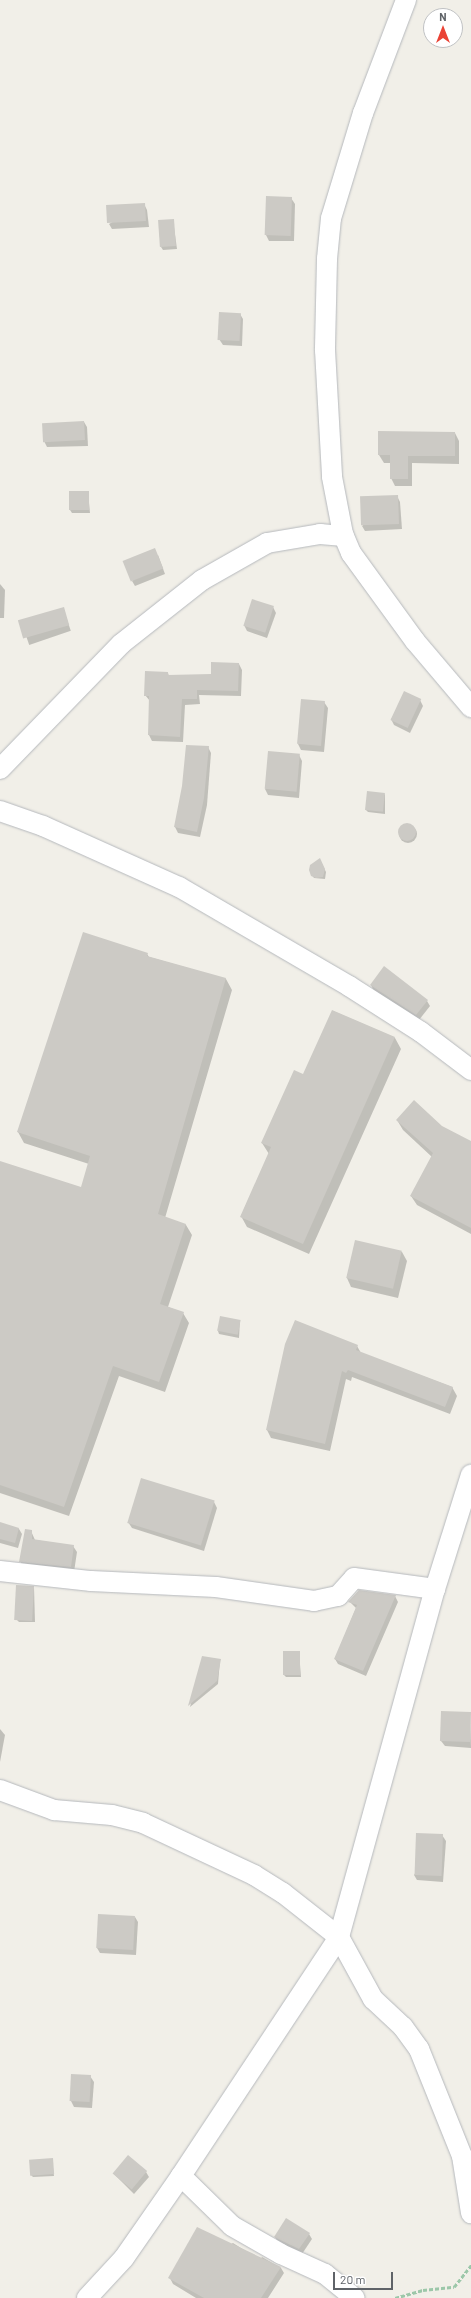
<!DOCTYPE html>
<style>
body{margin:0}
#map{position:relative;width:471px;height:2298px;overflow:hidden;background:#f1efe8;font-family:Barlow,sans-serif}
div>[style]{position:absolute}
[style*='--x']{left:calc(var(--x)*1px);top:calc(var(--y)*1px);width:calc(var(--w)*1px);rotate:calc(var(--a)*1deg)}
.shadow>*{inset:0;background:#0003;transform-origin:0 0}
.round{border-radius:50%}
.building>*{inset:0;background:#cccac5;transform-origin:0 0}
.path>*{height:2.5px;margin-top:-1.25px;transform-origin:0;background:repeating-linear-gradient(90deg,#9cc7a9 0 4px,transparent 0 6px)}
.roads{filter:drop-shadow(0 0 1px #b5b8bc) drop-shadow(0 0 1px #b5b8bc)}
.minor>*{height:20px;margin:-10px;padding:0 10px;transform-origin:10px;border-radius:10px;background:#fff}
span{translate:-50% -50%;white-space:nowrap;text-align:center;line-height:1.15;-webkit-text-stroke:3.5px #fff;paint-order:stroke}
.north{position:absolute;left:423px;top:8px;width:40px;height:40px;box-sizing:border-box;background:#fff;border:1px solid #bfc1c3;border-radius:50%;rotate:0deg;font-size:11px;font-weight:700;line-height:16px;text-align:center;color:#5f6368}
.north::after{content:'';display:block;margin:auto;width:14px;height:18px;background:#ea4335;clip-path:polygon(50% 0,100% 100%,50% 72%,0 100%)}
.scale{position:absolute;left:333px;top:2272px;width:60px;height:18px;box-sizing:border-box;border:2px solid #5f6368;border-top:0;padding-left:5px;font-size:12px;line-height:14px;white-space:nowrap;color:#5f6368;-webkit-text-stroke:3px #fff;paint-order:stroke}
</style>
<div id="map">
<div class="shadow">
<i style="clip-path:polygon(291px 198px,295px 204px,294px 241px,269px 241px,266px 235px)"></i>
<i style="clip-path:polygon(144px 204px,147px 210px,149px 227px,112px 229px,109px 224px)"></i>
<i style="clip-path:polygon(173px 220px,177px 249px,163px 250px,161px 247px)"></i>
<i style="clip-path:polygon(240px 314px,243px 319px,242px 346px,223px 345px,219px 339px)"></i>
<i style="clip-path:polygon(84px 422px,87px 427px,88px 446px,47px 447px,44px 441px)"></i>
<i style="clip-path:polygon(455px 433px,459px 441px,459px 464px,412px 463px,412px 486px,395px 486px,391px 478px,391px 463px,384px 463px,379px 455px)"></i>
<i style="clip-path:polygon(88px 492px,90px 513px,72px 513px,70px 510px)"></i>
<i style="clip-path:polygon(397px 496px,400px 502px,402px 529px,365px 531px,362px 526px)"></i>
<i style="clip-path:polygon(158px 555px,165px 574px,135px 586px,132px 581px)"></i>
<i style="clip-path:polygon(0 584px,5px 590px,4px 618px,0 618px)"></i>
<i style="clip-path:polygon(273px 607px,276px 613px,267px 638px,247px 631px,244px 625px)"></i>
<i style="left:63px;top:608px;width:24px;height:44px;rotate:71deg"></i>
<i style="clip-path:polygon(239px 664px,242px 670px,241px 696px,199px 695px,200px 704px,185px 705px,183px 742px,152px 741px,149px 735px,150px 701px,145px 695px,168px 673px,169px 676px,212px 675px)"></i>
<i style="clip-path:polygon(420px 700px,423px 706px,410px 733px,394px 725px,391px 719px)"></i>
<i style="clip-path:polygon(324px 702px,328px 708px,324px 752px,301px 750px,298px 744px)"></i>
<i style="clip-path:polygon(208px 747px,211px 753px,207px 805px,200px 837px,178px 833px,175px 827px)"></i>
<i style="clip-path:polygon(299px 755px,302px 761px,299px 798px,268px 795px,265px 789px)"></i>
<i style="clip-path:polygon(385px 794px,385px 814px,368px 812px,366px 810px)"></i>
<i class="round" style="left:399px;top:825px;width:18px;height:18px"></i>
<i style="clip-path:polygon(320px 860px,326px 872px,325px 879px,314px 878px,312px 875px)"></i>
<i style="clip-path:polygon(147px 954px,149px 957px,226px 979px,232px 990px,165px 1218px,186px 1225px,192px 1235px,168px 1307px,183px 1313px,189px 1323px,165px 1392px,119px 1376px,69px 1516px,0 1493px,0 1162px,82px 1188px,89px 1164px,24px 1143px,18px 1132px)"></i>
<i style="clip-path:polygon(371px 985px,427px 1001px,430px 1006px,419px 1020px,374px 991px)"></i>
<i style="clip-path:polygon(333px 1011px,395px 1038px,401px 1049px,309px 1254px,247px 1227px,241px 1216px,269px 1154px,262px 1143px,304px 1076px)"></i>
<i style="clip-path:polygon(397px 1120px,442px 1127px,471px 1142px,471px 1234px,417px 1205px,411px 1196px,432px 1157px,403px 1130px)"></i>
<i style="clip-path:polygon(356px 1241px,402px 1252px,407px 1261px,398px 1298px,351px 1287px,347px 1278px)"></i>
<i style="clip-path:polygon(240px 1321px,239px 1338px,219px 1334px,218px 1331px)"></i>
<i style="clip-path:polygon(286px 1344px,357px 1346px,361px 1353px,452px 1387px,457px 1396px,450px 1414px,352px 1377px,351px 1381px,346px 1379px,330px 1451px,271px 1438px,267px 1430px)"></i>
<i style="clip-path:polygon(214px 1502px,217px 1508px,204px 1551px,132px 1528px,128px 1522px)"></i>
<i style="clip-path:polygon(0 1523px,19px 1529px,22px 1534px,18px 1548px,0 1543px)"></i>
<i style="clip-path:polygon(31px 1531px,35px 1540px,73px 1546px,77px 1552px,74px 1572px,24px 1567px,20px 1561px)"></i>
<i style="clip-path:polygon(34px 1587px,35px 1622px,19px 1622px,17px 1620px)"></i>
<i style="clip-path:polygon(395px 1596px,398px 1602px,366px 1676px,338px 1664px,335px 1659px,356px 1608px,350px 1602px)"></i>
<i style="clip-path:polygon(299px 1652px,301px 1677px,286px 1677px,284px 1675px)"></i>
<i style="clip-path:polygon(203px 1658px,220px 1660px,218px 1684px,190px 1707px)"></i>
<i style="clip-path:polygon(470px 1713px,471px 1748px,445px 1746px,441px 1741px)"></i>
<i style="clip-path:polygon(0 1729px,5px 1735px,0 1762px)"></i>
<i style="clip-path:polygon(442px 1835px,446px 1841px,443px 1882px,417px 1880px,414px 1875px)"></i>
<i style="clip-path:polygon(135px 1917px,138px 1922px,136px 1955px,100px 1953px,97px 1948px)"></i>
<i style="clip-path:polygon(72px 2075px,90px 2076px,94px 2082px,92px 2108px,74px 2107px,71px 2101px)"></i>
<i style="clip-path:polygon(52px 2159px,54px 2176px,33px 2177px,31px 2175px)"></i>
<i style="clip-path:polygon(146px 2172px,149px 2177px,134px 2194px,113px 2173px)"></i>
<i style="clip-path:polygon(309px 2234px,312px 2239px,302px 2254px,278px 2242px,275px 2237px)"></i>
<i style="clip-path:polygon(233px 2243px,260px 2260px,262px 2257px,281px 2268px,284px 2273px,268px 2298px,196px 2298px,173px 2284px,170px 2278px)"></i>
</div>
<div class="building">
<i style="left:266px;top:196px;width:26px;height:39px;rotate:2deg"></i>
<i style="left:145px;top:203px;width:18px;height:39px;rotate:87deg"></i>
<i style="left:174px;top:219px;width:27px;height:16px;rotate:86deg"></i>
<i style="left:219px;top:312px;width:22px;height:28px;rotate:3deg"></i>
<i style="left:84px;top:421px;width:19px;height:42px;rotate:87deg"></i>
<i style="clip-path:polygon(378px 431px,455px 432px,455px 456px,408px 456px,408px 479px,390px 479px,390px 455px,378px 455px)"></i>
<i style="left:69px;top:491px;width:20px;height:19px"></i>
<i style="left:398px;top:495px;width:29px;height:38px;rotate:88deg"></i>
<i style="left:155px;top:548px;width:22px;height:35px;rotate:68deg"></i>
<i style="left:252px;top:599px;width:23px;height:28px;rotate:18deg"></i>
<i style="left:64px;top:607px;width:19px;height:48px;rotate:74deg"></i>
<i style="clip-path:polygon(211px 662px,239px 663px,238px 691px,197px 690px,197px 699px,182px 699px,180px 737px,148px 735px,149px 696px,144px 696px,145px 671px,168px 672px,168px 675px,211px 674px)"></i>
<i style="left:404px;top:691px;width:19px;height:32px;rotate:25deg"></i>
<i style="left:301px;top:699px;width:24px;height:45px;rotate:5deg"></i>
<i style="clip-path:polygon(186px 745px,209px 746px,204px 798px,197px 832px,174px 827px,182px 786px)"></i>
<i style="left:268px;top:751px;width:32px;height:38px;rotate:5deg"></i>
<i style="left:367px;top:791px;width:18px;height:19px;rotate:6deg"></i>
<i class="round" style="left:398px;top:823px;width:18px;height:18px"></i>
<i style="clip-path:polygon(320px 858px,325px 869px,323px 877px,316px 878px,311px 876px,309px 870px,310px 865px)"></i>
<i style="clip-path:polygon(83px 932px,148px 953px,147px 956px,226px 978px,158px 1214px,186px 1224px,160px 1304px,184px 1312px,159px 1382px,113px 1366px,64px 1507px,0 1485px,0 1161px,81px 1187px,90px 1156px,17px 1132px)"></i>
<i style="clip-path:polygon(384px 966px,428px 1000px,416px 1015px,370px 985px)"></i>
<i style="clip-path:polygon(332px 1010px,395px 1037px,303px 1244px,240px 1217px,271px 1147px,261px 1143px,294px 1070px,303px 1074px)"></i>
<i style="clip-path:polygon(414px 1100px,442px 1126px,471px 1141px,471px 1228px,410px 1196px,433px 1153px,396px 1120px)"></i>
<i style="left:355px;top:1240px;width:48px;height:39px;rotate:13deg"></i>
<i style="left:220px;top:1316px;width:21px;height:15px;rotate:11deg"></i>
<i style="clip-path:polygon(295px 1320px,358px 1345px,356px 1350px,453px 1387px,445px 1407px,348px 1370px,346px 1373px,342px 1371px,325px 1444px,266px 1430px,285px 1344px)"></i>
<i style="left:141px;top:1478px;width:77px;height:47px;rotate:17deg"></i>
<i style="clip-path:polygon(0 1522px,19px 1528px,15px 1543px,0 1539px)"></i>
<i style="clip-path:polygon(25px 1529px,32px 1530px,32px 1539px,74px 1545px,71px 1567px,19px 1562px)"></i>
<i style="left:16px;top:1585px;width:18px;height:35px;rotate:3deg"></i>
<i style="clip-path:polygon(359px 1590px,396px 1595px,363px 1671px,334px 1659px,357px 1605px,348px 1602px)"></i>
<i style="left:283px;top:1651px;width:17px;height:24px"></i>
<i style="clip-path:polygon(202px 1656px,221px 1659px,217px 1681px,188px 1706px)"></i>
<i style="left:441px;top:1711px;width:30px;height:30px;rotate:2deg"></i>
<i style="left:416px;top:1833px;width:27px;height:42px;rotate:2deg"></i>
<i style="left:98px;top:1914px;width:37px;height:34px;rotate:3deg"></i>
<i style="left:71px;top:2074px;width:20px;height:27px;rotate:3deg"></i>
<i style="left:128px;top:2155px;width:25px;height:24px;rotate:40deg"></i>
<i style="left:53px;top:2158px;width:16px;height:24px;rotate:86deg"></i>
<i style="clip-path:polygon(286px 2218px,310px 2233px,299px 2249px,274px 2237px)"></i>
<i style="clip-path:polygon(197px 2227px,281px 2267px,261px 2298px,204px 2298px,168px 2278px)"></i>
</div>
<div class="path">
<i style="--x:395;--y:2298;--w:29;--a:-16"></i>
<i style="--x:423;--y:2290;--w:31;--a:-6"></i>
<i style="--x:454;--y:2287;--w:28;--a:-52"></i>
</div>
<div class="roads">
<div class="minor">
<i style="--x:406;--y:0;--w:121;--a:110.8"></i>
<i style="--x:363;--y:113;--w:110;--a:106.9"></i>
<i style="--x:331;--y:218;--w:41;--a:95.6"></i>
<i style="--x:327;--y:259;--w:91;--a:91.3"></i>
<i style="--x:325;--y:350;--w:127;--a:86.8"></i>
<i style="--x:332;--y:477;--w:58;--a:79.1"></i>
<i style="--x:343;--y:534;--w:21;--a:67"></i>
<i style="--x:351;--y:553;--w:109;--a:54"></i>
<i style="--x:415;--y:641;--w:87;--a:49.7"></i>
<i style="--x:0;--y:769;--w:174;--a:-45.9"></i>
<i style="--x:121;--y:644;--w:103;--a:-38.3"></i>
<i style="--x:202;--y:580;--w:75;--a:-29.6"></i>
<i style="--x:267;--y:543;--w:54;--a:-9.6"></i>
<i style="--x:320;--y:534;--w:24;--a:5"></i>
<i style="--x:0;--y:811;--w:46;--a:19.2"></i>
<i style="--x:43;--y:826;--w:149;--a:24.2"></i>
<i style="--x:179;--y:887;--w:197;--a:30.2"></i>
<i style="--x:349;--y:986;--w:85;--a:32.6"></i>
<i style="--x:421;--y:1032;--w:63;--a:37.2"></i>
<i style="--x:0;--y:1571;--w:92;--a:6.3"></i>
<i style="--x:91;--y:1581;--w:125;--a:2.7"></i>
<i style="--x:216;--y:1587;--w:99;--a:8.1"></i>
<i style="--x:314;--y:1601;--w:25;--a:-12"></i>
<i style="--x:338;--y:1596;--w:24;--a:-48"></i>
<i style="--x:354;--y:1578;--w:82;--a:7.7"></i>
<i style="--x:0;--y:1790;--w:58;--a:20.3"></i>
<i style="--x:54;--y:1810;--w:58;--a:4.9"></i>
<i style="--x:112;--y:1815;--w:32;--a:14"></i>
<i style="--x:143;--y:1823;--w:123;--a:25.1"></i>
<i style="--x:254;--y:1875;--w:34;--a:32"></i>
<i style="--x:283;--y:1893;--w:71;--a:38.2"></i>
<i style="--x:339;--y:1937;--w:71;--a:61.3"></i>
<i style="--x:373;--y:1999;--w:41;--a:43"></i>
<i style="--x:403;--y:2027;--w:27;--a:54"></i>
<i style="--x:419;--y:2049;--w:115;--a:68.1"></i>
<i style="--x:462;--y:2156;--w:58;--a:81"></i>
<i style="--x:181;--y:2176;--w:71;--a:44.4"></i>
<i style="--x:232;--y:2226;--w:56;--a:29.7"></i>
<i style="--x:281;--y:2254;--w:48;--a:24.4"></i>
<i style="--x:325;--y:2274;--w:38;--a:39"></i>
<i style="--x:87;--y:2298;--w:54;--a:-47.2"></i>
<i style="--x:124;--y:2258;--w:100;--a:-55.2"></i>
<i style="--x:181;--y:2176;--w:287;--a:-56.5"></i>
<i style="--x:339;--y:1937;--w:361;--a:-74.6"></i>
<i style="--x:435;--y:1589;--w:120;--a:-72.5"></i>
</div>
</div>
<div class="north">N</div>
<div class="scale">20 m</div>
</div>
